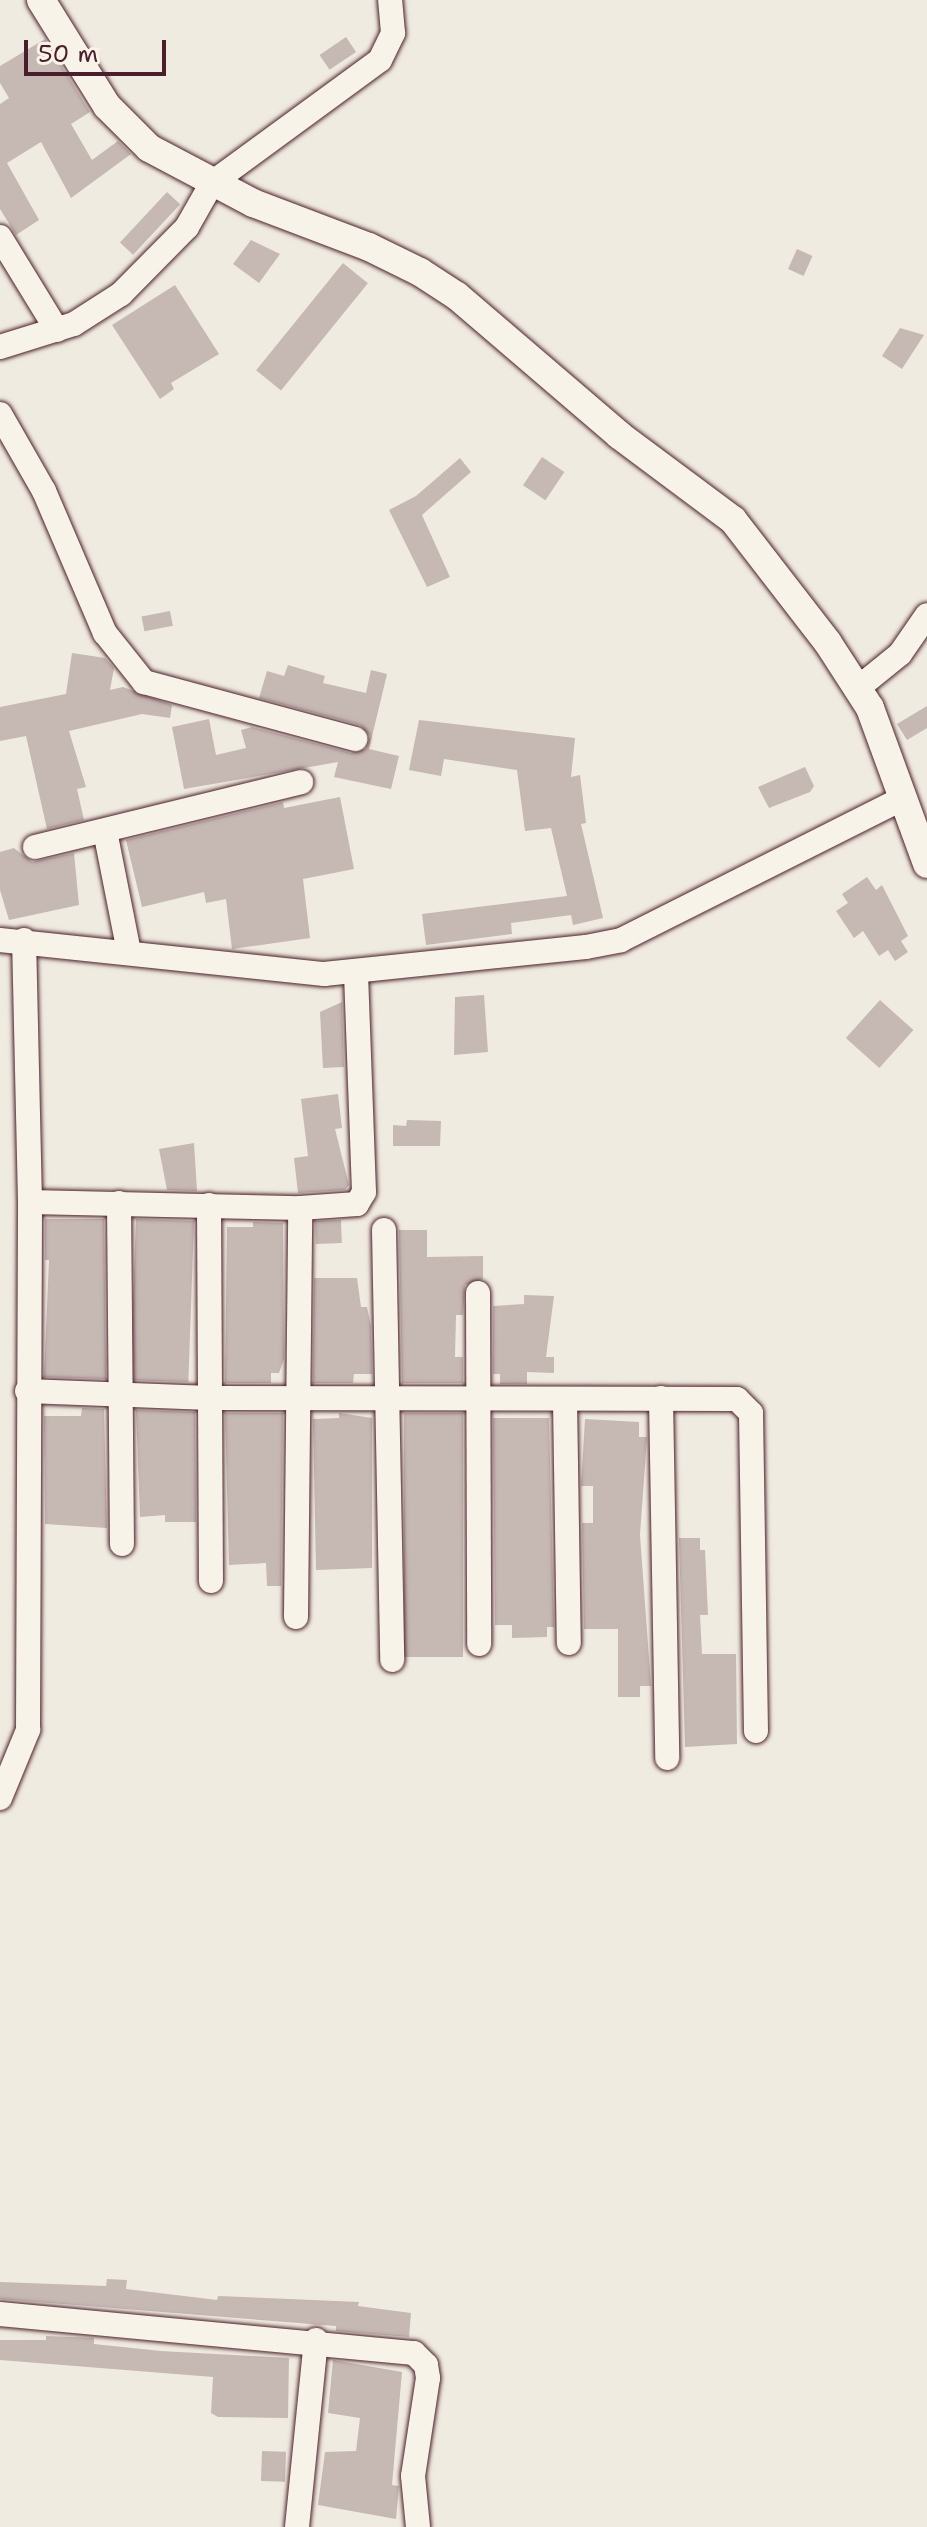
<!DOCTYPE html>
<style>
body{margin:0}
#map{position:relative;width:927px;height:2527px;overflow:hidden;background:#f0ebe0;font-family:"Shantell Sans",sans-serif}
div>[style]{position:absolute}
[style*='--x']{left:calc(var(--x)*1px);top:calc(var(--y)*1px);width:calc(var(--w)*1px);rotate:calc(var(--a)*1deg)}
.building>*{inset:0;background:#c6b8b3;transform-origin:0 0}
.roads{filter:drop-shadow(0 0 2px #4a1f2b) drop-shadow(0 0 2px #4a1f2b)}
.minor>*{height:24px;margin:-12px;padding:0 12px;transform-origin:12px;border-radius:12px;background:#f7f3e8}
.tertiary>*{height:28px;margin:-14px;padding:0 14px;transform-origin:14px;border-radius:14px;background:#f7f3e8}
span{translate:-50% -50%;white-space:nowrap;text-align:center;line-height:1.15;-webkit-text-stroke:6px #f7f3e8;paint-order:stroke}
.scale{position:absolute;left:24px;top:40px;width:142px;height:36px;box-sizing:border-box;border:4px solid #4a1f2b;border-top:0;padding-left:10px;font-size:24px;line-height:28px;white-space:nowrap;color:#4a1f2b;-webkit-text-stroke:6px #f7f3e8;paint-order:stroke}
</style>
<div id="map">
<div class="building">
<i style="left:346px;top:37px;width:18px;height:32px;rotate:56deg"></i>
<i style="clip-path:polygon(45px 39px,90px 112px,71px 124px,92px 160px,118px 141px,131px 154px,71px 198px,41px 142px,7px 163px,39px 220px,16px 235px,0 209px,0 104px,9px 98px,0 83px,0 66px)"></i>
<i style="left:167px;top:192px;width:18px;height:69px;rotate:43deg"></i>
<i style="clip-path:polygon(251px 240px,280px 254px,259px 283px,233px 264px)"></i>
<i style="left:797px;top:249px;width:17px;height:22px;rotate:24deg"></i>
<i style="left:343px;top:263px;width:32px;height:138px;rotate:39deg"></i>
<i style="clip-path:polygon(175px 285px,219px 354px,171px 383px,174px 389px,160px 399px,112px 325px)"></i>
<i style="clip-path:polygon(900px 328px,924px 335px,902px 369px,882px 356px)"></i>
<i style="left:542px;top:457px;width:27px;height:34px;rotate:34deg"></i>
<i style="clip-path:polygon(460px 458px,471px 472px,422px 515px,450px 577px,427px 587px,389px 510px,416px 496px)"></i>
<i style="left:170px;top:611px;width:15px;height:29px;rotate:79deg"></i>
<i style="clip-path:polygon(72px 653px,105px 658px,114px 668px,110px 690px,123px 687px,172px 705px,170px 718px,142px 714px,69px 731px,86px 787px,77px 789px,84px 820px,47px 829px,26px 736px,0 741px,0 707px,66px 694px)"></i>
<i style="clip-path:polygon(288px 665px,325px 676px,323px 683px,366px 693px,371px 670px,387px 674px,369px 749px,399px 756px,391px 789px,334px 777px,338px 762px,184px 789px,172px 727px,209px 719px,216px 755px,246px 748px,241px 730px,252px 727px,351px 753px,366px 749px,370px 736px,360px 725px,259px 698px,267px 671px,284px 676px)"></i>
<i style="clip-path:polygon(927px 706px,927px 728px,907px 740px,897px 724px)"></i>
<i style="clip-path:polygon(419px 720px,575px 738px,571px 777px,580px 775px,586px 823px,581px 824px,603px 918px,573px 925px,571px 915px,511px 923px,512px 934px,426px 945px,422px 914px,567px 896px,551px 828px,525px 831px,517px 770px,444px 759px,441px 776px,409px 770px)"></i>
<i style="clip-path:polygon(805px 767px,814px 786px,810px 792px,769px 808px,758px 787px)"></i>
<i style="clip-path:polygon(340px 797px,354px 869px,303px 879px,310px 938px,232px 949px,226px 899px,206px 903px,204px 892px,142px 907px,126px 840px,283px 802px,284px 808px)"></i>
<i style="clip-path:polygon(14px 848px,32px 862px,74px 853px,79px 905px,9px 920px,0 890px,0 852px)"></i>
<i style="clip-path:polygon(867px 877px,876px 890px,882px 885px,908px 936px,901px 941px,908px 952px,895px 961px,888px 950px,879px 956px,863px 931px,854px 938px,836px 911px,848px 903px,842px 894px)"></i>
<i style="clip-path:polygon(484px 995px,488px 1052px,454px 1055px,455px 997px)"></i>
<i style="left:880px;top:1000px;width:45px;height:51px;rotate:42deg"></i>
<i style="clip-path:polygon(342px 1002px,344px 1067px,323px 1068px,320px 1012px)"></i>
<i style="clip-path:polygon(338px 1094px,342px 1128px,335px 1129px,349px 1185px,345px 1190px,298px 1193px,294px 1158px,308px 1156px,301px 1099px)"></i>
<i style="clip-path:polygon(407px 1120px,441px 1121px,440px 1146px,393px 1146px,393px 1125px,406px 1126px)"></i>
<i style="clip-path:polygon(194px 1143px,197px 1191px,167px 1190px,159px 1149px)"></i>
<i style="clip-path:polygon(45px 1219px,104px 1219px,106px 1379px,44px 1377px,49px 1260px,45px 1260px)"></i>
<i style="left:136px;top:1219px;width:58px;height:161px;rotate:2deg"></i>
<i style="left:341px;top:1220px;width:23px;height:26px;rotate:88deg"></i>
<i style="clip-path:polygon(253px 1222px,283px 1223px,284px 1359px,279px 1373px,271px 1373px,271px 1383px,225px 1383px,227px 1227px,253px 1227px)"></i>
<i style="clip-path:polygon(399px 1230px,427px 1230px,427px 1257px,483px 1256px,483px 1279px,465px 1285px,463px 1315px,456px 1315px,455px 1357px,463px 1357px,463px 1383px,402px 1383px)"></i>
<i style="clip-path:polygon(314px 1278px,357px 1278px,361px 1307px,367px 1307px,371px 1326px,372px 1374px,354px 1374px,353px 1383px,313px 1383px)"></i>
<i style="clip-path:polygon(524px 1295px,554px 1296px,546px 1357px,554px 1357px,554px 1373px,527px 1372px,527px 1384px,500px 1384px,500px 1374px,493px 1374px,493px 1306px,524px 1304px)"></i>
<i style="clip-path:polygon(82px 1408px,104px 1409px,107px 1528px,45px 1524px,44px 1416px,81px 1416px)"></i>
<i style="clip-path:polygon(136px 1410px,195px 1412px,196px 1522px,165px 1522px,165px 1515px,140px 1517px)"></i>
<i style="clip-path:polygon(225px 1413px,283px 1413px,281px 1586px,267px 1586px,266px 1563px,229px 1565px)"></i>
<i style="clip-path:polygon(339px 1413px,372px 1418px,372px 1568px,316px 1570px,313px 1419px,339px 1418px)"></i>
<i style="left:404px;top:1413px;width:59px;height:244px"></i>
<i style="clip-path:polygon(493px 1418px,549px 1418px,554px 1627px,547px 1627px,547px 1637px,512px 1638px,512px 1625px,495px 1625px)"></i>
<i style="clip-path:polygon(585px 1419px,639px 1422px,639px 1437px,647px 1437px,640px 1535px,651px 1686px,640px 1686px,640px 1697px,618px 1697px,618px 1629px,584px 1629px,582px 1523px,593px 1523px,593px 1486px,581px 1486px)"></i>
<i style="clip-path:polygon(679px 1538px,700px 1538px,700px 1550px,705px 1550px,708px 1615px,700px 1615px,702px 1654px,736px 1654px,737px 1744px,685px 1747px)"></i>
<i style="clip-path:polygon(107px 2279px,127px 2280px,126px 2289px,217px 2300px,218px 2296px,359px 2302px,358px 2306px,411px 2313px,409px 2337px,336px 2331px,336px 2326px,0 2299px,0 2282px,106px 2286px)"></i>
<i style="clip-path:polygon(46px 2336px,94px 2338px,94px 2344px,161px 2351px,289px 2358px,288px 2418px,218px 2417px,211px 2413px,213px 2377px,0 2360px,0 2340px,46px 2340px)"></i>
<i style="clip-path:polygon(333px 2360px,402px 2372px,392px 2485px,399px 2486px,396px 2519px,318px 2505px,325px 2452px,356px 2451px,360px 2418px,328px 2413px)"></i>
<i style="left:262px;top:2451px;width:24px;height:30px;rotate:2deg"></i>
</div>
<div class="roads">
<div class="minor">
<i style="--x:0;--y:237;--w:109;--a:58.5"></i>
<i style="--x:0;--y:347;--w:77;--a:-17.3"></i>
<i style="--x:74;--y:324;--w:56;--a:-32.6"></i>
<i style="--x:121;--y:294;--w:94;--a:-45.4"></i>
<i style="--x:187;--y:227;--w:51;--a:-60.4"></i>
<i style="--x:212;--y:183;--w:208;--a:-36.2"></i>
<i style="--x:380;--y:60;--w:30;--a:-64"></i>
<i style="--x:393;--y:33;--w:33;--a:-95"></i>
<i style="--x:0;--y:414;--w:89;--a:60.3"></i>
<i style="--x:44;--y:491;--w:155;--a:66.8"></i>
<i style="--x:105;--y:633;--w:63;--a:51.5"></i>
<i style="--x:144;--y:682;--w:219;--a:15.1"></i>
<i style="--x:858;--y:688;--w:54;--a:-39"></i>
<i style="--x:900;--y:654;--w:47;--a:-55.3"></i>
<i style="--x:105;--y:831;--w:123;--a:78.8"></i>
<i style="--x:35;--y:847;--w:274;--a:-13.7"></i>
<i style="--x:0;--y:940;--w:326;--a:6"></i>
<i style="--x:324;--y:974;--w:263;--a:-5.9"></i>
<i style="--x:586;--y:947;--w:36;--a:-11"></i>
<i style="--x:621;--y:940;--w:313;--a:-26.7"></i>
<i style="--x:30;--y:1202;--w:270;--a:1.3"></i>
<i style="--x:300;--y:1208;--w:57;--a:-4"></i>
<i style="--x:357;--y:1204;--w:14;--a:-60"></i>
<i style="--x:364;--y:1192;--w:221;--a:-92.1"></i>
<i style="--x:119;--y:1203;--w:341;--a:89.5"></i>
<i style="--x:209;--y:1205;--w:376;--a:89.7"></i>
<i style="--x:384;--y:1230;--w:430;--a:88.9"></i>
<i style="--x:478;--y:1293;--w:351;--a:89.8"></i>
<i style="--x:27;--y:1391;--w:183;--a:2.2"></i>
<i style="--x:210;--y:1398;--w:527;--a:0.11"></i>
<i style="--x:737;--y:1399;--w:20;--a:45"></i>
<i style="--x:751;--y:1413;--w:318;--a:89.1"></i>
<i style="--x:661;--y:1398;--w:360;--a:89"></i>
<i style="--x:565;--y:1401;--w:242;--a:89.1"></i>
<i style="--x:296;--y:1617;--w:409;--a:-89.4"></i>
<i style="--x:0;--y:1798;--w:74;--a:-67.6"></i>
<i style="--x:28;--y:1730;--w:528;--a:-89.78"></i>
<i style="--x:30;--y:1202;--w:262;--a:-91.3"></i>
<i style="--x:0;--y:2314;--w:416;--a:5.4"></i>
<i style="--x:414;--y:2353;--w:17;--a:45"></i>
<i style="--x:426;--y:2365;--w:13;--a:81"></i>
<i style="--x:428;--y:2378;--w:99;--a:98.7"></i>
<i style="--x:413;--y:2476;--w:51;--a:84.4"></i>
<i style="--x:297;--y:2527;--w:188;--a:-84.2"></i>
</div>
<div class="tertiary">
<i style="--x:41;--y:0;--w:125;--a:58.1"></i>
<i style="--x:107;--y:106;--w:59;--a:45"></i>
<i style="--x:149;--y:148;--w:118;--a:27.9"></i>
<i style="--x:253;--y:203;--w:124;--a:20.8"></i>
<i style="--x:369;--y:247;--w:57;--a:26.1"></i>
<i style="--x:420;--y:272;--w:44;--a:33"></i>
<i style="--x:457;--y:296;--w:213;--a:40.6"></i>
<i style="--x:619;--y:435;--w:142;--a:36.7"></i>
<i style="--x:733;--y:520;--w:155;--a:52.3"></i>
<i style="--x:828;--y:643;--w:77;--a:57.1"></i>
<i style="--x:870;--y:708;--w:166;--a:69.9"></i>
</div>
</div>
<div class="scale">50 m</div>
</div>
